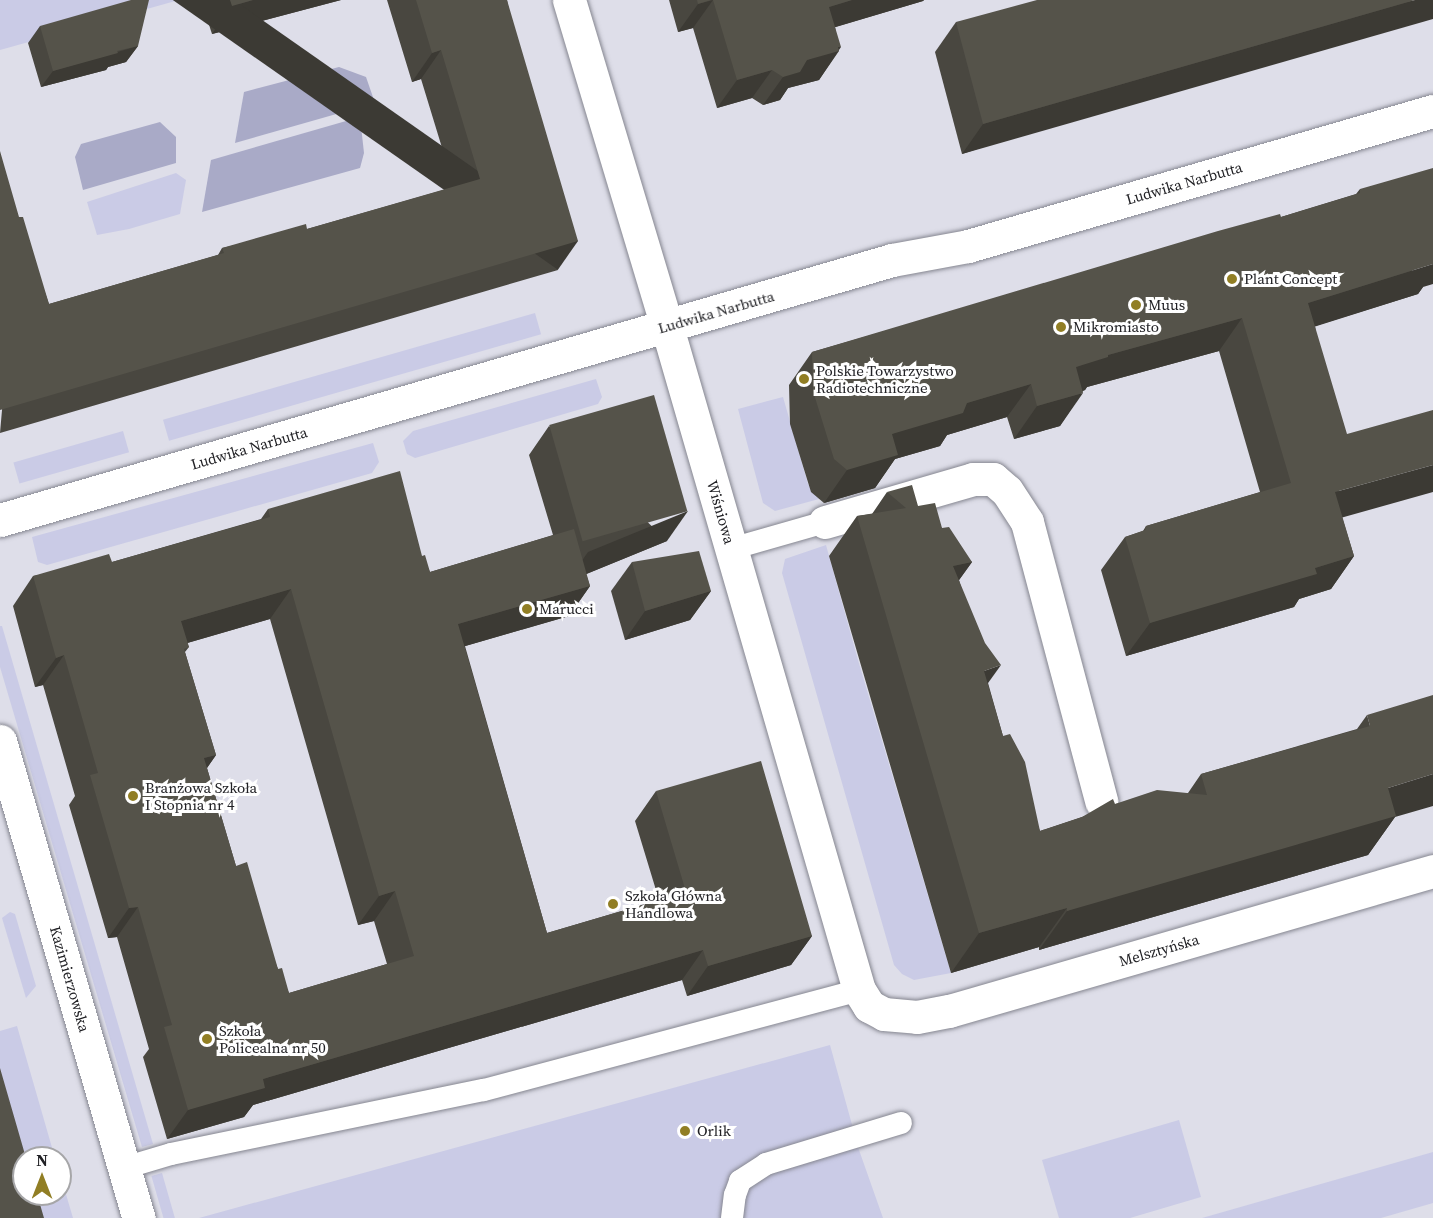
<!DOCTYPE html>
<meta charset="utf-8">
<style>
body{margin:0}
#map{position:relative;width:1433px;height:1218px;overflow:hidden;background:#dedee9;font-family:"Source Serif 4",serif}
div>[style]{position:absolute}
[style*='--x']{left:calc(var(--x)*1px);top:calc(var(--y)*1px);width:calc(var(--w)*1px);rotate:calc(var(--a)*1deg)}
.green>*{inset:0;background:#cacbe6;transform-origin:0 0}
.forest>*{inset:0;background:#a9aac7}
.roads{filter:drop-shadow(0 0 2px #858690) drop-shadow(0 0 2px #858690)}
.lane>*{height:22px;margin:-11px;padding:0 11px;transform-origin:11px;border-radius:11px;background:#fff}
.street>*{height:33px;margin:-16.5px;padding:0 16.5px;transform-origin:16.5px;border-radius:16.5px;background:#fff}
.wall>*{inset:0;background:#494740}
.shaded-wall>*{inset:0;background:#3c3a34;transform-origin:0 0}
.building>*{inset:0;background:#55534a;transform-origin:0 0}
.dots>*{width:16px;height:16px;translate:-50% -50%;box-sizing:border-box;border:3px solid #fff;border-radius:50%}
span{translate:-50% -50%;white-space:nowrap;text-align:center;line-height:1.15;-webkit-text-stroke:6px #fff;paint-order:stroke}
.street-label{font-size:15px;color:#212125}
.poi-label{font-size:15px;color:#212125}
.left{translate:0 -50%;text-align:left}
.north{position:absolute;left:12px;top:1146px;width:60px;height:60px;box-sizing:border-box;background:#fff;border:2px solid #a6a6a8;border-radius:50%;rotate:0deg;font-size:16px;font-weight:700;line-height:24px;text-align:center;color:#212125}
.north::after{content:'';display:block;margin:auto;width:21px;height:27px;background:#917e24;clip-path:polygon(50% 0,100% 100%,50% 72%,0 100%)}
</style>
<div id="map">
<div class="green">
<i style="clip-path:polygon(0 0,179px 0,0 50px)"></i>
<i style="clip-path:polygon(176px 173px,186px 180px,180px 214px,129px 229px,97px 235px,87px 202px)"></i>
<i style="left:535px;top:313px;width:22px;height:387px;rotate:74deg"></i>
<i style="clip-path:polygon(596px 379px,602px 397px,598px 404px,415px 458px,407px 454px,403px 441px,413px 431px)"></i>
<i style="clip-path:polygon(783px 397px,808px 484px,819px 499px,775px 511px,763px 503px,738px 409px)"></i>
<i style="left:123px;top:431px;width:22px;height:114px;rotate:74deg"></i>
<i style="clip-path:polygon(373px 443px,379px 462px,372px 473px,47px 565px,38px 562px,32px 537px)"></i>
<i style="clip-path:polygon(826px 545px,858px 660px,951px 973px,914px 980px,902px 974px,894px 965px,782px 573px,785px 559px)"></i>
<i style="clip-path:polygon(0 626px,2px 626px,153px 1144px,142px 1147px,0 667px)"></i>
<i style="clip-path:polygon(10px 912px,15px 914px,36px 986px,26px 998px,2px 918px)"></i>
<i style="clip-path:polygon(17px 1026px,55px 1158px,24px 1158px,24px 1194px,60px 1194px,60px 1174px,73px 1218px,22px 1218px,0 1141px,0 1031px)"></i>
<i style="clip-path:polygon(830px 1045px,859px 1150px,883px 1218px,199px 1218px)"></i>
<i style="clip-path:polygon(1179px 1120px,1201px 1197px,1130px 1218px,1059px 1218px,1042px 1160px)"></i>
<i style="clip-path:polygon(1433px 1152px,1433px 1203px,1381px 1218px,1202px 1218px)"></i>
<i style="left:162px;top:1173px;width:47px;height:11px;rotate:74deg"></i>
</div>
<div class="forest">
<i style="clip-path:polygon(339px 67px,366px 77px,375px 103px,235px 143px,244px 92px)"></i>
<i style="clip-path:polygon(360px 117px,364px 153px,360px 168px,202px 212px,211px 160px)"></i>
<i style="clip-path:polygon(160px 122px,176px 137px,176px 163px,83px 190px,75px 157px,81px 144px)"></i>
</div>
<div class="roads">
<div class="lane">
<i style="--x:731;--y:549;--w:98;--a:-16"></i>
<i style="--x:124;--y:1168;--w:49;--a:-16.6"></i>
<i style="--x:171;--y:1154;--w:319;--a:-11.6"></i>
<i style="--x:484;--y:1090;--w:388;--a:-14.9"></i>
<i style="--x:732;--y:1218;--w:23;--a:-83"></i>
<i style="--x:735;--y:1195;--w:15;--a:-70"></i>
<i style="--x:740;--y:1181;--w:31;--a:-33"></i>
<i style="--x:766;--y:1164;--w:141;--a:-16.9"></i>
</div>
<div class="street">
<i style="--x:569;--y:0;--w:341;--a:73.3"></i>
<i style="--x:667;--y:327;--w:690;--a:73.85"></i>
<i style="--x:859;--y:990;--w:19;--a:58"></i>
<i style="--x:869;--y:1006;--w:17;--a:28"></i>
<i style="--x:884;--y:1014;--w:33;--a:5"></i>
<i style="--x:917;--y:1017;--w:33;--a:-11"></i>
<i style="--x:949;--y:1011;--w:504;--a:-16.13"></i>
<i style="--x:0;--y:520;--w:929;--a:-16.25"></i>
<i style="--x:892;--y:260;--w:77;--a:-10.4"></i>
<i style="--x:968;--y:246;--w:484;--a:-16.2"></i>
<i style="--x:825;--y:522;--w:154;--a:-16.2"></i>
<i style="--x:973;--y:479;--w:20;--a:0"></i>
<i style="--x:993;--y:479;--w:18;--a:41"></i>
<i style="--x:1007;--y:491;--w:37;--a:57"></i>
<i style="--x:1027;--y:522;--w:289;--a:75.1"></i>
<i style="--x:0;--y:741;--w:497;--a:73.8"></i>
</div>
</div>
<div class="wall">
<i style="clip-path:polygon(201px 0,341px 0,212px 34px)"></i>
<i style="clip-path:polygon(387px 0,507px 0,558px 270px,0 433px,19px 217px,49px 304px,218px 255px,222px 248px,307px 229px,454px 187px,421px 79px,412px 82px)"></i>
<i style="clip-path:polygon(669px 0,924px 0,923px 1px,835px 27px,839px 51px,819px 80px,788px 88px,780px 100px,763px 105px,752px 98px,717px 108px,693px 28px,678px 32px)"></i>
<i style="clip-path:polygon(1433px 0,962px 154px,935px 52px,956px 22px)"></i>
<i style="clip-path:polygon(40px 26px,138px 46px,126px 62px,108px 67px,106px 70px,41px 87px,28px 43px)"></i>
<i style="clip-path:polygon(1360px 189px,1423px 287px,1418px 294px,1315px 326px,1342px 517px,1354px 556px,1331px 589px,1299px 599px,1294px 607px,1126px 656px,1101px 570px,1125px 537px,1143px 531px,1146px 526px,1260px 492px,1219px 351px,1087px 387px,1085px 390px,1083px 391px,1060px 426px,1014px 439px,1007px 417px,947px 435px,940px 446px,895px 459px,875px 488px,824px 503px,811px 492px,790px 424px,789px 385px,812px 352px,1281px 217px,1356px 194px)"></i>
<i style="clip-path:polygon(evenodd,549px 426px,667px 541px,586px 574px,590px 586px,569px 616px,465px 646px,547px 933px,659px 900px,635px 821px,656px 791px,812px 936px,791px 965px,687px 996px,682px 980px,253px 1105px,244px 1117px,167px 1139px,143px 1057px,149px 1049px,117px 937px,108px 938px,69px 805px,75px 796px,43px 685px,35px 687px,13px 606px,33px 576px,112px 562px,261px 519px,268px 509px,422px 556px,430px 572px,553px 535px,529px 455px,549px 426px,270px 619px,358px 925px,374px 921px,387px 964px,289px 993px,278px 969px,236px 866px,207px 768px,216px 755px,185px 652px,189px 647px,187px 643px,270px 619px)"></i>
<i style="clip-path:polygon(887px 492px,918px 506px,942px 528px,972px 562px,959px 580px,1003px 736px,1040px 831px,1082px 817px,1115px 804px,1188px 793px,1201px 774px,1357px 729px,1367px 715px,1395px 817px,1368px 855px,1039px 950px,1039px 947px,951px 973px,829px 556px,857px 516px,872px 514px)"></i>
<i style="clip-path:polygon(632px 562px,711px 591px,690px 620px,625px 640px,611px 591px)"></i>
</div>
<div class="shaded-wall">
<i style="clip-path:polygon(253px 0,341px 0,212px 34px,232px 6px)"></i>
<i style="clip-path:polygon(713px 0,693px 28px,678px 32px,698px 4px)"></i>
<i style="clip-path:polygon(852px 0,924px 0,923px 1px,809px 35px,829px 7px)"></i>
<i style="clip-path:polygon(1415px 0,1433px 0,1433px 19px,962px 154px,983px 124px)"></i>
<i style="clip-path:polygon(138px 46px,126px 62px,108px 67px,106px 70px,41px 87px,53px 71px)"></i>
<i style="clip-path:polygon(838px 47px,841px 47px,819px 80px,788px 88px,780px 100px,763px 105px,783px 77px,807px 60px)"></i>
<i style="clip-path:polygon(441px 50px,421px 79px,412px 82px,432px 53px)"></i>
<i style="clip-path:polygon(772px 70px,752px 98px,717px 108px,737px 80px)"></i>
<i style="left:578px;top:241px;width:35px;height:602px;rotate:125deg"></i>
<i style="clip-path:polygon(1433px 264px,1433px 284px,1423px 287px,1418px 294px,1285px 336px,1308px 303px)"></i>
<i style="clip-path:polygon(1242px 318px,1219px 351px,1087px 387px,1085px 390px,1053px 400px,1076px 367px,1108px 355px)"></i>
<i style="clip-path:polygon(1031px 384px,1007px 417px,947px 435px,940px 446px,895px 459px,875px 488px,824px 503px,847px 470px,892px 434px,967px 403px)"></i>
<i style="clip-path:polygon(1083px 393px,1060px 426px,1014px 439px,1037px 406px)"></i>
<i style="clip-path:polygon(1433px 465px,1433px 492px,1312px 526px,1335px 492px)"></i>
<i style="clip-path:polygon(688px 511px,667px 541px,567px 582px,588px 552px)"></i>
<i style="clip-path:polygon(1354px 556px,1331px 589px,1299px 599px,1294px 607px,1126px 656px,1150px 623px,1315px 568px)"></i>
<i style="clip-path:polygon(972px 562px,944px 601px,953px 566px)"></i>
<i style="clip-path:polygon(590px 586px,569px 616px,438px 654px,458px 624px)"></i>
<i style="clip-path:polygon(291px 589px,270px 619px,160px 651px,181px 621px)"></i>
<i style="clip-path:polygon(711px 591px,690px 620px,625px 640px,645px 611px)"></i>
<i style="clip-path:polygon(64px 655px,43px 685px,35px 687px,56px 658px)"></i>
<i style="clip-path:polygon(1001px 665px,973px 704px,984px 671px)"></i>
<i style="clip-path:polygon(216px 755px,195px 785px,204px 758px)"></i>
<i style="clip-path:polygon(1433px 774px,1433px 806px,1395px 817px,1368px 855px,1039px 950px,1067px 911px,1388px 788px)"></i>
<i style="clip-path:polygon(395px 891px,374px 921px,358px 925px,379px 896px)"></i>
<i style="clip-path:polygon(138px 907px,117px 937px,108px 938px,129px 908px)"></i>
<i style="clip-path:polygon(1067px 908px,1039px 947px,951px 973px,979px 933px)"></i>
<i style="clip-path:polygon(812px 936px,791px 965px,687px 996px,708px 966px)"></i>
<i style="clip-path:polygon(703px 950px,682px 980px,253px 1105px,244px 1117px,167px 1139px,188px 1110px,263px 1079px)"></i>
</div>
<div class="building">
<i style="clip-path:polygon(131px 0,149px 0,138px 46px,117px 51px,118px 53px,53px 71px,40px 26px)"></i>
<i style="clip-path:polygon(230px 0,253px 0,232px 6px)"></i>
<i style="clip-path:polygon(416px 0,507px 0,578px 241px,0 410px,0 151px,19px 217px,23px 217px,49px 304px,224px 253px,222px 248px,306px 224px,307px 229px,480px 179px,441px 50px,432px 53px)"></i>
<i style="clip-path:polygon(697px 0,711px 0,698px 4px)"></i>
<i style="clip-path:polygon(713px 0,852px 0,829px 7px,841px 47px,838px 47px,839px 51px,807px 60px,800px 72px,783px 77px,772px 70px,737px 80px)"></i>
<i style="clip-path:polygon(1037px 0,1415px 0,983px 124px,956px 22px)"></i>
<i style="clip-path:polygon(1433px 168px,1433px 264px,1308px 303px,1347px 434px,1433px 410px,1433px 465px,1335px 492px,1354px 556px,1315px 568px,1317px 574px,1150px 623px,1125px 537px,1145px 530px,1146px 526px,1291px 483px,1242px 318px,1108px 355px,1108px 357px,1076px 367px,1083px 393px,1037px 406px,1031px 384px,967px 403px,963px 413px,892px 434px,898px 455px,847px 470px,834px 459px,813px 391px,812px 352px,1218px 231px,1280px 214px,1281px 217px,1360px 193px,1360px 189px)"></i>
<i style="left:654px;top:395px;width:121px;height:109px;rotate:74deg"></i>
<i style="clip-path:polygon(evenodd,400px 471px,422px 556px,425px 555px,430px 572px,574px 529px,590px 586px,458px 624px,547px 933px,686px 892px,656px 791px,761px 761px,812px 936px,708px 966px,703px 950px,263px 1079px,265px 1088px,188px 1110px,164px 1027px,172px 1025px,138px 907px,129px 908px,90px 775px,98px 773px,64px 655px,56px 658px,33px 576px,109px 554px,112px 562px,270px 517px,268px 509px,400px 471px,291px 589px,379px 896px,395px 891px,414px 956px,289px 993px,282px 968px,278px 969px,247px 862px,236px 866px,204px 758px,216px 755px,184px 649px,189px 647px,181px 621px,291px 589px)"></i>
<i style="clip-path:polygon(912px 485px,918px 506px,935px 503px,942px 528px,949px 527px,972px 562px,953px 566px,985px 643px,1001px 665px,984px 671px,1003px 736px,1010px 734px,1025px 762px,1040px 831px,1082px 817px,1113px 799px,1115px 804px,1157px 790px,1207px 795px,1201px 774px,1370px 726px,1367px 715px,1433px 695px,1433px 774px,1388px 788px,1396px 816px,1067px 911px,1067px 908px,979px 933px,857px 516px,906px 508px,887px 492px)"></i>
<i style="clip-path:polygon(699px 551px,711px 591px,645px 611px,632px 562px)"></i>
<i style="clip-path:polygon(0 1068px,26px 1158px,24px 1158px,24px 1194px,37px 1194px,44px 1218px,0 1218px)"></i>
</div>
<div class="dots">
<i style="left:1232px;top:279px;background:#917e24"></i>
<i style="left:1136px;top:305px;background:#917e24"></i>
<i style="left:1061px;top:327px;background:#917e24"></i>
<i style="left:804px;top:379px;background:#917e24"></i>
<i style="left:527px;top:609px;background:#917e24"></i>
<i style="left:133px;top:796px;background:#917e24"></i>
<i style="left:613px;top:904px;background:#917e24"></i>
<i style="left:207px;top:1039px;background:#917e24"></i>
<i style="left:685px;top:1131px;background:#917e24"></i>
</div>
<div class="street-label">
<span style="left:1184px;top:183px;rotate:-16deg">Ludwika Narbutta</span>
<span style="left:716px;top:312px;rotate:-16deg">Ludwika Narbutta</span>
<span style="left:249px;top:448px;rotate:-16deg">Ludwika Narbutta</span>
<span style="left:721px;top:512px;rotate:74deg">Wiśniowa</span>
<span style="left:1159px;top:950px;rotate:-16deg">Melsztyńska</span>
<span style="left:70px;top:979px;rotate:74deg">Kazimierzowska</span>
</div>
<div class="poi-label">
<span class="left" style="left:1244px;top:279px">Plant Concept</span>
<span class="left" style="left:1148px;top:305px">Muus</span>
<span class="left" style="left:1073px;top:327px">Mikromiasto</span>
<span class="left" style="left:816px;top:379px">Polskie Towarzystwo<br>Radiotechniczne</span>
<span class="left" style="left:539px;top:609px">Marucci</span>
<span class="left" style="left:145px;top:796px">Branżowa Szkoła<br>I Stopnia nr 4</span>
<span class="left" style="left:625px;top:904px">Szkoła Główna<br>Handlowa</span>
<span class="left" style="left:219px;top:1039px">Szkoła<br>Policealna nr 50</span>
<span class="left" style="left:697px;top:1131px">Orlik</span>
</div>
<div class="north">N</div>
</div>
